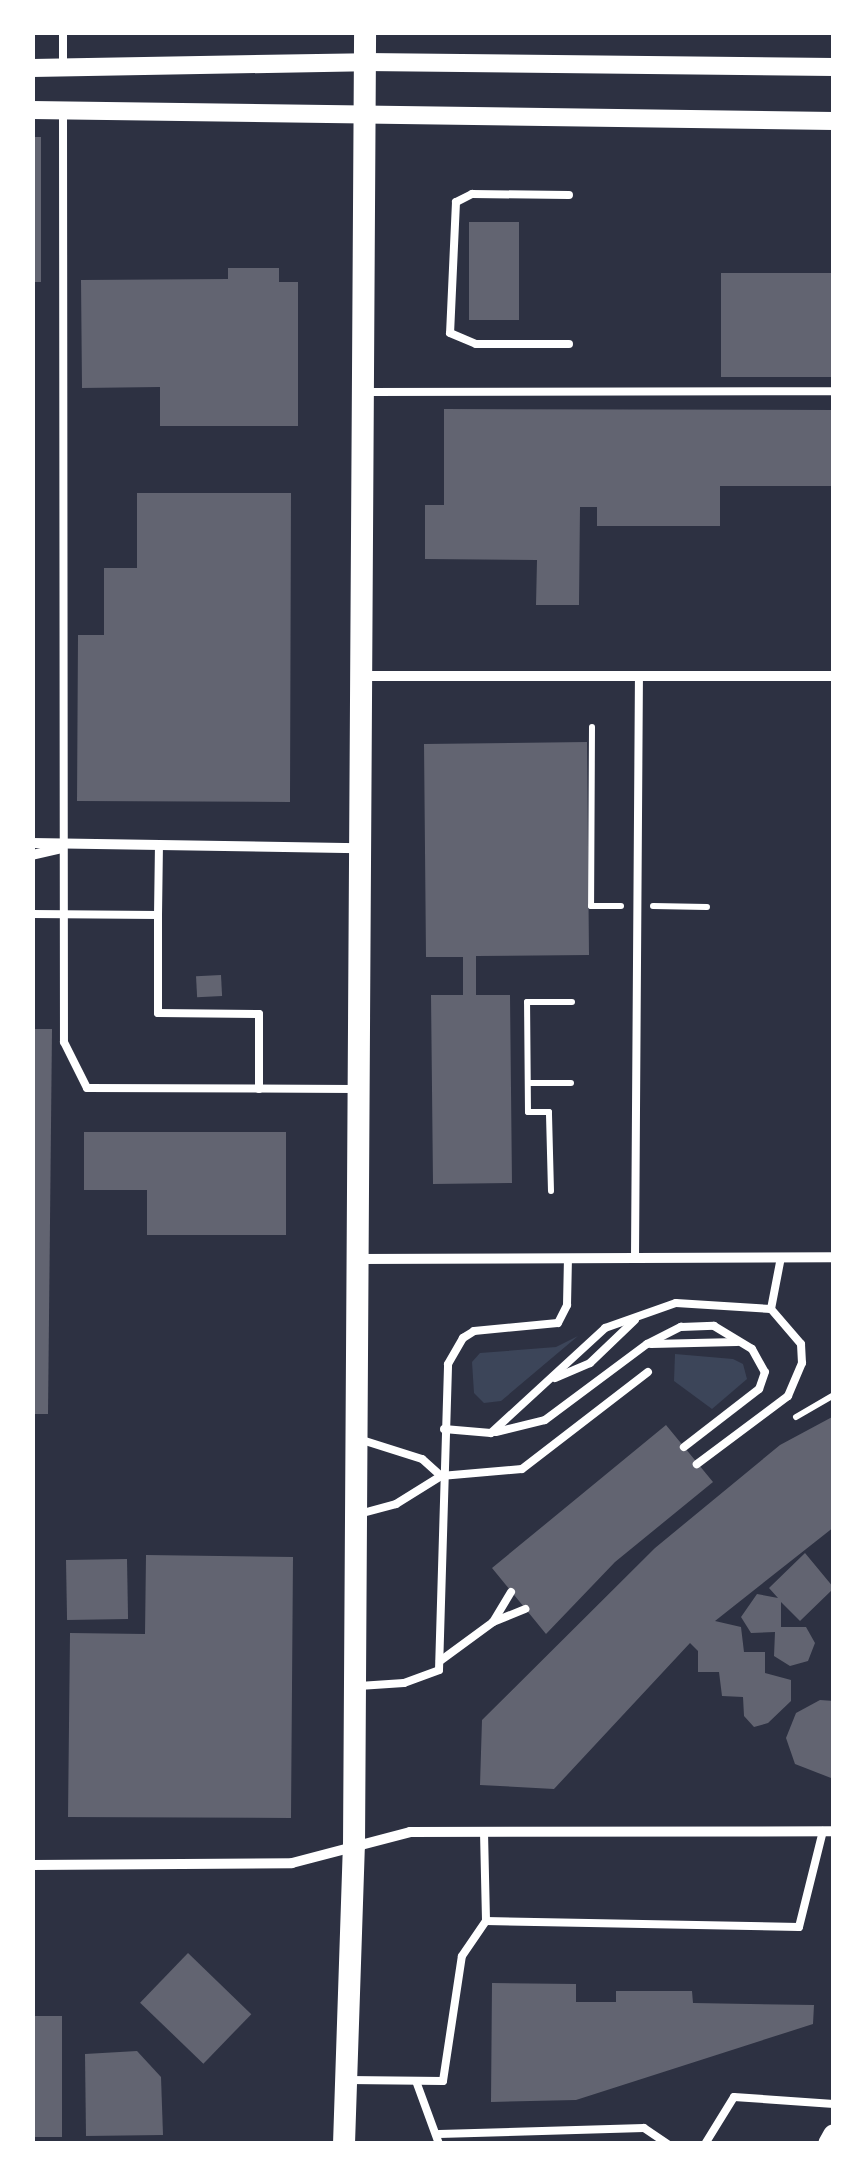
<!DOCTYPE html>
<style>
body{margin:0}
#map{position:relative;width:866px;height:2176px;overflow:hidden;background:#2d3142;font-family:"IBM Plex Serif",serif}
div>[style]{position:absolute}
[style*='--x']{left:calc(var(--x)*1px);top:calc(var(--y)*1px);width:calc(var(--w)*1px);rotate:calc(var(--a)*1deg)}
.green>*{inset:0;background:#3c4559}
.building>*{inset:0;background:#626471;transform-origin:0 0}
.path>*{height:6px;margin:-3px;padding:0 3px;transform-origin:3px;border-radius:3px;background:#fff}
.service>*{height:8px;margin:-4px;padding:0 4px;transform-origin:4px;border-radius:4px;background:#fff}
.minor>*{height:10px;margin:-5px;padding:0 5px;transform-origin:5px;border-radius:5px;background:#fff}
.tertiary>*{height:18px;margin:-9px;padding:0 9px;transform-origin:9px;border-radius:9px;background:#fff}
.primary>*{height:22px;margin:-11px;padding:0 11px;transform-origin:11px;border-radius:11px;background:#fff}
span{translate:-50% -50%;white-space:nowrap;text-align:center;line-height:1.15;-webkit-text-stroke:9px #fff;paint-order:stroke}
.frame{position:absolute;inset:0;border:35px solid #fff;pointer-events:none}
</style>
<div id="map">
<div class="green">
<i style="clip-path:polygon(578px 1336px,501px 1401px,484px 1403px,474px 1393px,472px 1362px,480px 1353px,556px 1347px)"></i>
<i style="clip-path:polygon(675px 1354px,733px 1359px,743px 1364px,747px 1379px,712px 1409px,674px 1381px)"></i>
</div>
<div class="building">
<i style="left:32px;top:137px;width:9px;height:145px"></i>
<i style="left:469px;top:222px;width:50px;height:98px"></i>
<i style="clip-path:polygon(228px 268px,279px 268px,279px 282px,298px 282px,298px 426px,160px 426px,160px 387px,82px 388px,81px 280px,228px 279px)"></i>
<i style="left:721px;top:273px;width:113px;height:104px"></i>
<i style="clip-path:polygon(444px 409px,834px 410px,834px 486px,720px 486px,720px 526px,597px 526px,597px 507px,580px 507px,579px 605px,536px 605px,537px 560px,425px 559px,425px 505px,444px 505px)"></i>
<i style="clip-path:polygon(137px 493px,291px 493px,290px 802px,77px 801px,78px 635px,104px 635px,104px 568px,137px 568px)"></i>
<i style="clip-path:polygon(587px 742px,589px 955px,476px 956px,476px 995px,510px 995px,512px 1183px,433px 1184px,431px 995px,463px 995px,463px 957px,426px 957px,424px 744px)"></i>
<i style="left:221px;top:975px;width:21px;height:25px;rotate:87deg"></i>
<i style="clip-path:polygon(32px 1029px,52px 1029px,48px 1414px,32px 1414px)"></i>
<i style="clip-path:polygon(84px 1132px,286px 1132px,286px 1235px,147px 1235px,147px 1190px,84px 1190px)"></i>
<i style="clip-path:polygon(834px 1416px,834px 1527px,715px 1621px,741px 1627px,744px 1652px,765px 1652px,765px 1673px,791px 1680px,791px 1701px,768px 1723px,754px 1727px,744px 1716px,743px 1697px,722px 1696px,719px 1672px,698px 1672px,698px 1651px,690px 1643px,554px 1789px,480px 1785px,482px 1720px,655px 1548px,780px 1445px)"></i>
<i style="clip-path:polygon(666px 1425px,713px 1482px,615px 1562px,546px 1634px,492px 1568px)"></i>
<i style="clip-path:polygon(805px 1553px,834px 1588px,800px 1621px,781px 1602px,781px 1627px,806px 1627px,815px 1643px,808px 1661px,790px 1666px,774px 1656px,775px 1632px,751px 1633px,741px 1617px,757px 1594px,778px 1598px,769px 1588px)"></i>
<i style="clip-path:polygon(146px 1555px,293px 1557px,291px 1818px,68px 1817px,70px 1633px,145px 1634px)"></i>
<i style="left:127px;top:1559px;width:60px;height:61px;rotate:89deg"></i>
<i style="clip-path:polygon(820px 1700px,834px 1701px,831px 1778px,795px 1764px,786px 1738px,796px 1713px)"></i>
<i style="left:188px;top:1953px;width:88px;height:69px;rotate:44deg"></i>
<i style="clip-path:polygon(492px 1983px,576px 1984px,576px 2002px,616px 2002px,616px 1991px,692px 1991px,693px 2003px,814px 2005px,813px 2024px,576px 2100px,491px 2102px)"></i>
<i style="left:32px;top:2016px;width:30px;height:121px"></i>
<i style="clip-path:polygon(137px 2051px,161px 2077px,163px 2135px,86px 2136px,85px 2054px)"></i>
</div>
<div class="path">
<i style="--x:592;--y:727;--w:179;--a:90.3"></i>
<i style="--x:591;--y:906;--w:30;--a:0"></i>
<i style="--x:653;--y:906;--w:54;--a:1.1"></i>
<i style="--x:528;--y:1083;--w:43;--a:0"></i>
<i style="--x:551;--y:1191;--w:79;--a:-91.5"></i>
<i style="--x:549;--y:1112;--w:21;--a:180"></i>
<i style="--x:528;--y:1112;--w:110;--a:-90.5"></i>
<i style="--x:527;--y:1002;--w:45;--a:0"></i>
<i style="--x:796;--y:1417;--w:44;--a:-30.1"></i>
</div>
<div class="service">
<i style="--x:63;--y:67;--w:35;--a:-90"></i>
<i style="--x:63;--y:111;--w:931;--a:89.94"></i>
<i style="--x:64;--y:1042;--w:51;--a:63.4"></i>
<i style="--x:87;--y:1088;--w:268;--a:0.2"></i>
<i style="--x:569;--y:195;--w:97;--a:-179.4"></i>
<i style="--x:472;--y:194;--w:18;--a:153"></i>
<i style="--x:456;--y:202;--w:131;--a:92.6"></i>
<i style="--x:450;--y:333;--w:28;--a:23"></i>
<i style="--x:476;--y:344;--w:93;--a:0"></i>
<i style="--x:368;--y:392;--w:466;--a:-0.1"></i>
<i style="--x:32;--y:914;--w:126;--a:0.5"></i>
<i style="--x:158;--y:915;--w:98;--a:90"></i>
<i style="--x:158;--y:1013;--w:101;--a:0.6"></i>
<i style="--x:259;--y:1014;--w:75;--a:90"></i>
<i style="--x:158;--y:915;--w:68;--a:-89.2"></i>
<i style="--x:635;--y:1257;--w:581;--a:-89.61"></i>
<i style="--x:771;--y:1309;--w:53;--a:-79.1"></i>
<i style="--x:651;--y:1344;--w:86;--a:-1.3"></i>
<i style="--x:555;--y:1378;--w:38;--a:-23"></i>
<i style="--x:590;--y:1363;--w:62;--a:-43.7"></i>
<i style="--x:444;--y:1429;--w:47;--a:4.9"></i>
<i style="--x:491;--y:1433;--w:155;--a:-42.6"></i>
<i style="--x:605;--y:1328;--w:75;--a:-19.4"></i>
<i style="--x:676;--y:1303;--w:95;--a:3.6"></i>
<i style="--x:771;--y:1309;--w:46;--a:49.4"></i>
<i style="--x:801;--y:1344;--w:19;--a:87"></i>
<i style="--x:802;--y:1363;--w:36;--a:113"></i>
<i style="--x:788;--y:1396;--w:114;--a:143.2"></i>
<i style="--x:496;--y:1432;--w:50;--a:-13.8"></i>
<i style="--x:545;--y:1420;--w:127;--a:-36.7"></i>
<i style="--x:647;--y:1344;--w:38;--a:-27"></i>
<i style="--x:681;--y:1327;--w:33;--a:-2"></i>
<i style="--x:714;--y:1326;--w:44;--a:31.2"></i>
<i style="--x:752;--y:1349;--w:26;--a:61"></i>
<i style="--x:765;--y:1372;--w:18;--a:109"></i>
<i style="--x:759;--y:1389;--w:95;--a:142.3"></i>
<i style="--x:441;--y:1476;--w:81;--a:-4.9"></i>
<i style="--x:522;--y:1469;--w:159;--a:-37.6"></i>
<i style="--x:359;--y:1514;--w:38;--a:-15"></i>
<i style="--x:396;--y:1504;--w:53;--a:-31.9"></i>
<i style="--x:441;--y:1476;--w:25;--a:-138"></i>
<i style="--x:422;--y:1459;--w:63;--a:-162.4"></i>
<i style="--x:493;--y:1622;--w:35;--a:-59"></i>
<i style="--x:440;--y:1661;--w:66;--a:-36.3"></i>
<i style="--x:493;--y:1622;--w:35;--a:-22"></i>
<i style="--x:359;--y:1686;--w:45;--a:-3.8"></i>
<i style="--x:404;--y:1683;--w:37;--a:-20"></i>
<i style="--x:439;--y:1670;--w:306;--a:-88.3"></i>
<i style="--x:448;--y:1364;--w:30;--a:-60"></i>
<i style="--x:463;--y:1338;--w:13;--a:-32"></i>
<i style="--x:474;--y:1331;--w:84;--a:-5.4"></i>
<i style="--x:558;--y:1323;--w:20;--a:-63"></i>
<i style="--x:567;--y:1305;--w:47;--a:-88.8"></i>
<i style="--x:484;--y:1832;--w:89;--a:88.7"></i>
<i style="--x:348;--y:2080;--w:95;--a:0.6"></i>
<i style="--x:443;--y:2081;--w:126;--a:-81.4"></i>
<i style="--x:462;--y:1956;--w:42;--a:-55.6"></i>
<i style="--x:486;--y:1921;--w:313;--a:1.1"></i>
<i style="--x:799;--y:1927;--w:99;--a:-76"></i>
<i style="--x:416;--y:2081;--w:67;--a:69.9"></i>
<i style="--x:439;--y:2134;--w:205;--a:-1.7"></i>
<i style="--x:644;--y:2128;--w:29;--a:34"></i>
<i style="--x:705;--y:2144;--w:55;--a:-58.3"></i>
<i style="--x:734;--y:2097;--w:100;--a:4"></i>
</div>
<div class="minor">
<i style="--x:362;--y:676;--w:472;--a:0"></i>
<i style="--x:32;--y:843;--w:328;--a:0.9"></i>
<i style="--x:32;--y:855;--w:28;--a:-13"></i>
<i style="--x:359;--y:1259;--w:475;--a:-0.2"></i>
<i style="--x:32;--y:1865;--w:260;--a:-0.4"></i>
<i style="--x:292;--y:1863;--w:122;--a:-14.7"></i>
<i style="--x:410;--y:1832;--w:424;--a:-0.1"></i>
</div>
<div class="tertiary">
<i style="--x:32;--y:68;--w:333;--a:-1"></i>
<i style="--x:365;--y:62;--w:469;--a:0.6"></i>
<i style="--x:32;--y:110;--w:802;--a:0.79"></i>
</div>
<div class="primary">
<i style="--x:344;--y:2144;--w:298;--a:-88.1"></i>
<i style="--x:354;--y:1846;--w:1814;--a:-89.65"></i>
<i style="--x:829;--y:2144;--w:10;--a:-61"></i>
</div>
<div class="frame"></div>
</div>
